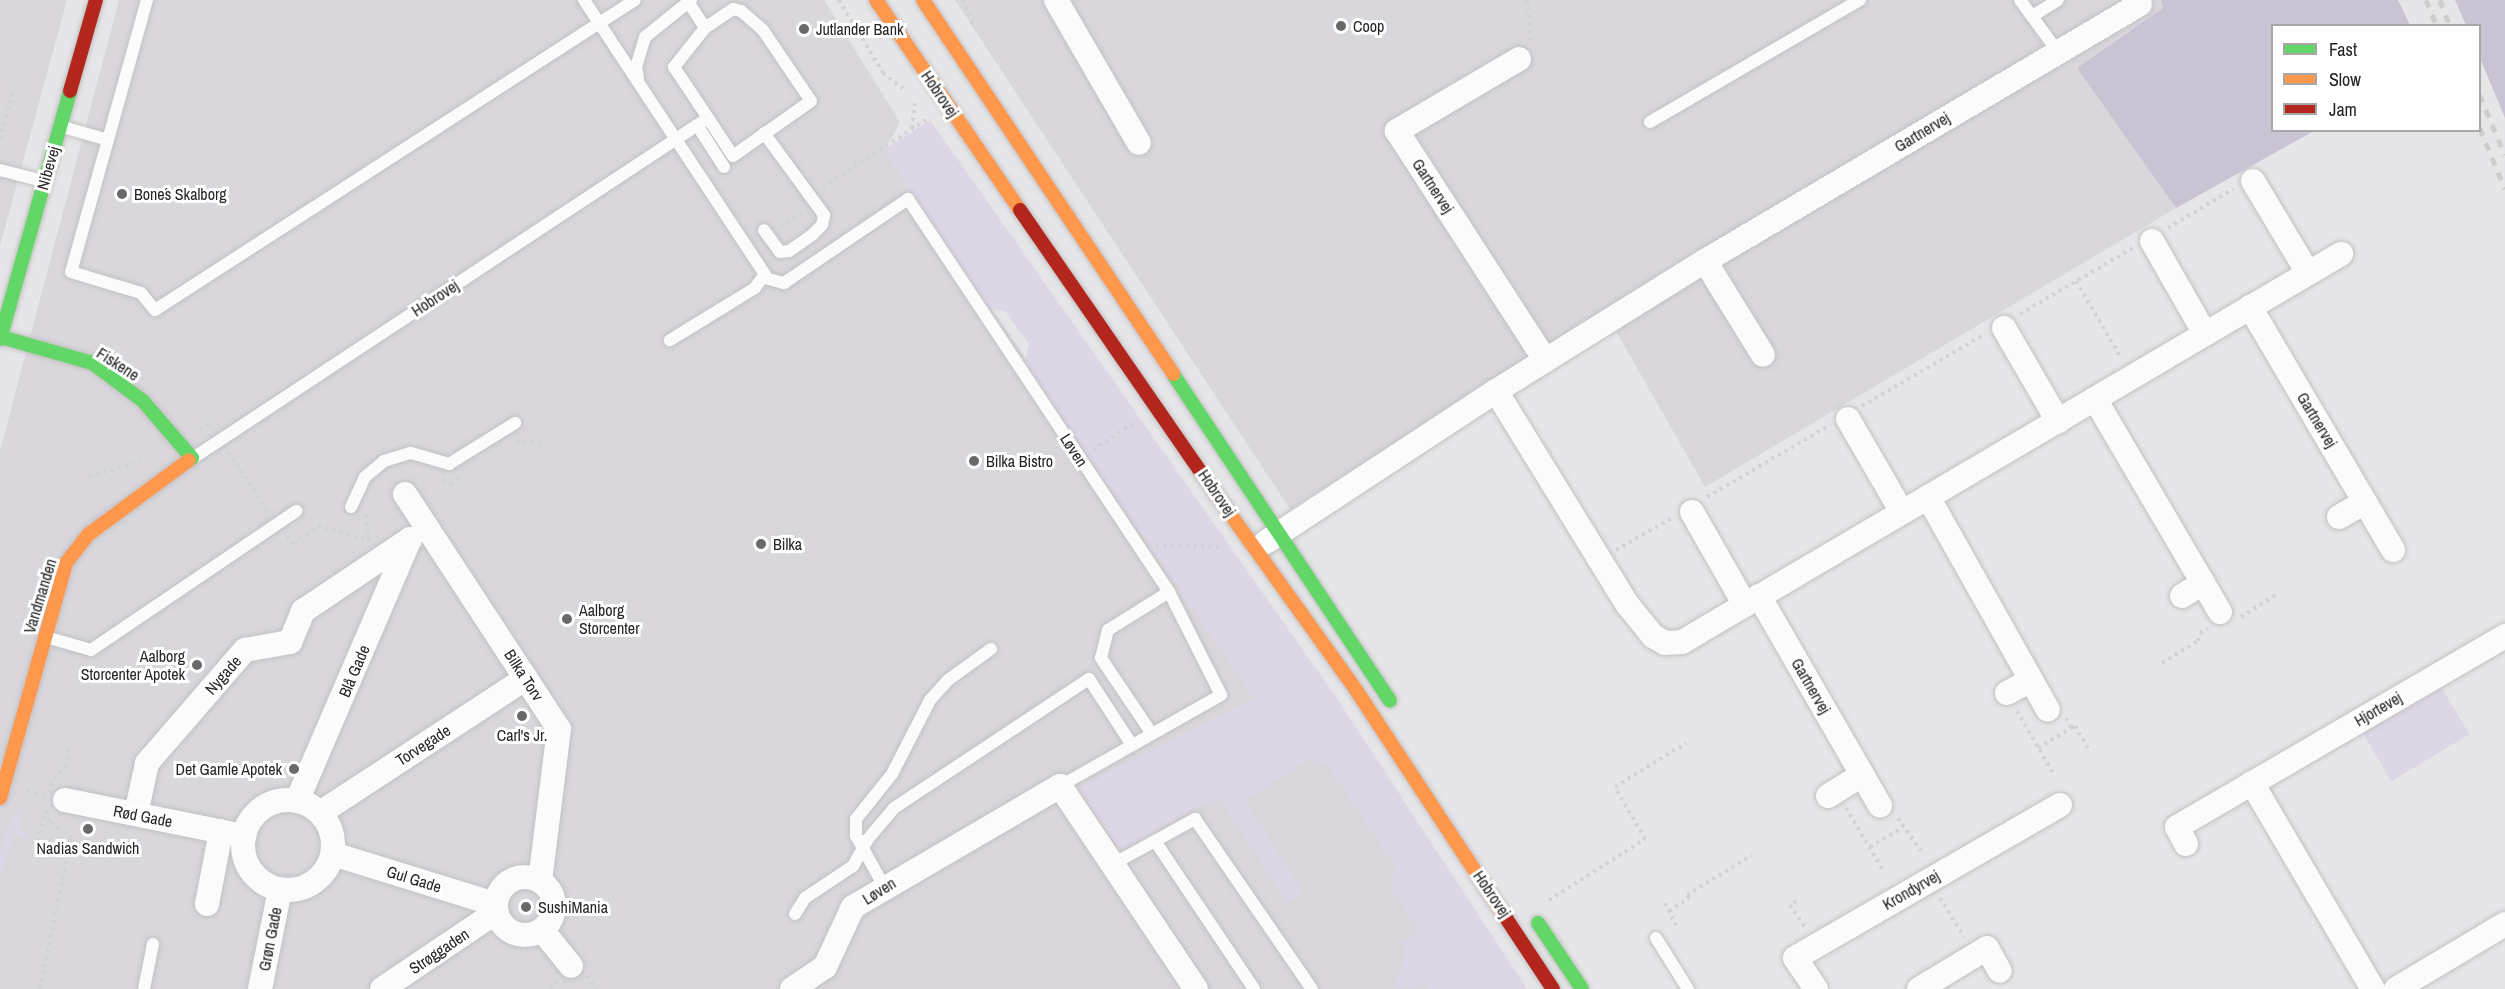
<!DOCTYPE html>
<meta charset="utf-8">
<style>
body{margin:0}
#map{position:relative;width:2505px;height:989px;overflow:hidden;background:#e6e5e8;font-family:"Archivo Narrow",sans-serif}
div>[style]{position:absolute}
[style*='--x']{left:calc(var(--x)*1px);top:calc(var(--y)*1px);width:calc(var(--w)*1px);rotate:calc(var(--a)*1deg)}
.built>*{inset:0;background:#d9d6dc}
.green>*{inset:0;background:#ddd6e5;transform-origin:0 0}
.forest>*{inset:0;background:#cac3d4}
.path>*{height:4px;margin-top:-2px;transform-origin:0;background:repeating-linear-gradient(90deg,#d2d1d3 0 3px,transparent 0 7.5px)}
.roads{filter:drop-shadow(0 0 2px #c2c1c2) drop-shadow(0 0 2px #c2c1c2)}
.lane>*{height:12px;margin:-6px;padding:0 6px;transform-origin:6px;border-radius:6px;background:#fbfbfc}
.street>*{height:24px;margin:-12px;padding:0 12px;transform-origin:12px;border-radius:12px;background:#fbfbfc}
.street>.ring{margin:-12px;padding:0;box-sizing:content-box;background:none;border:24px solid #fbfbfc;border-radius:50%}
.fast>*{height:14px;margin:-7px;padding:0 7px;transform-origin:7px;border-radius:7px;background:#63d668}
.slow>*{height:14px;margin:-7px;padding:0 7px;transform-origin:7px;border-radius:7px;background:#ff974d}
.jam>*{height:14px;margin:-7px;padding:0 7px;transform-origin:7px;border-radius:7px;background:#b3261e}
.rail>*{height:4.5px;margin-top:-2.25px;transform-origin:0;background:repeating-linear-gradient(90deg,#cdcdce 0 8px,transparent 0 16px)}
.dots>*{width:16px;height:16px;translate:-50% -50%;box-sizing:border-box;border:3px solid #fff;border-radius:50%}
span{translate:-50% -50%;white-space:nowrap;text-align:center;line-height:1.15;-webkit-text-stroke:6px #fff;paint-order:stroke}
.poi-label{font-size:16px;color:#252426}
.left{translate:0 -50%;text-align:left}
.right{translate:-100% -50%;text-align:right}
.street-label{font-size:16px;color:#252426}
.legend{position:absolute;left:2271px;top:24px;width:210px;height:108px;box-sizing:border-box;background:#fff;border:2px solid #a8a7a8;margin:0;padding:8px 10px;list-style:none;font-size:18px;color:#252426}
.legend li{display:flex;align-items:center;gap:12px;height:30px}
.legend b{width:30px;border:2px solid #a8a7a8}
</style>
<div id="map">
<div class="built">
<i style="clip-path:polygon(0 0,67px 0,0 246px)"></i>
<i style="clip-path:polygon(119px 0,824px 0,900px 122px,885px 150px,1254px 698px,1326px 751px,1479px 989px,0 989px,0 451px)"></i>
<i style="clip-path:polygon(955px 0,2161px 0,2163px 8px,2078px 68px,2176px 208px,1705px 487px,1605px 312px,1290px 509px)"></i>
</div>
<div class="green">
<i style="clip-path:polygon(930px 120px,1338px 700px,1527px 989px,1428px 989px,1425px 985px,1394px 989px,1406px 951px,1401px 944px,1419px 930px,1390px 888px,1396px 868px,1327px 765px,1307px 760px,1245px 801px,1303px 892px,1288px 903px,1220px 800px,1198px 806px,1120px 851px,1077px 789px,1254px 698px,1025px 364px,1029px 344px,1005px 311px,989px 309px,884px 150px)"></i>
<i style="left:2438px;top:682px;width:61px;height:91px;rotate:59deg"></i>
<i style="clip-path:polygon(23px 807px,20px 831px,29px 833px,27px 838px,13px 835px,0 881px,0 857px,10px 820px)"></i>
</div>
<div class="forest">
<i style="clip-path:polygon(2161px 0,2398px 0,2410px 25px,2272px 26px,2272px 130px,2314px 131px,2176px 208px,2077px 68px,2163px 8px)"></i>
<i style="clip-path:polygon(2455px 0,2505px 0,2505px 118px,2480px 58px,2480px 26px,2466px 25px)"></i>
</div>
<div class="path">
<i style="--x:839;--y:0;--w:85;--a:58.9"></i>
<i style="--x:883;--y:73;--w:28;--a:38"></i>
<i style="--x:963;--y:0;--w:28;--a:69"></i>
<i style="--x:1527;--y:0;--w:43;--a:84.7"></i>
<i style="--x:912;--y:128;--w:25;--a:-83"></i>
<i style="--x:0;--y:139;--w:54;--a:-74.9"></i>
<i style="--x:823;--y:187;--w:124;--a:-33.2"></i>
<i style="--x:780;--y:226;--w:28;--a:-32"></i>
<i style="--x:2168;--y:228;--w:76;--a:-31"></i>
<i style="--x:2076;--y:281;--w:89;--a:59.7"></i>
<i style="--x:2020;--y:314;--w:131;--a:-30.3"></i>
<i style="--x:1862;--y:406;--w:143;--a:-30.3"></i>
<i style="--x:199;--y:429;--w:10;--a:-29"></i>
<i style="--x:208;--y:424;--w:6;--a:51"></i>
<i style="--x:516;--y:442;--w:29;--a:2"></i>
<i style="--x:1093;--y:450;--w:53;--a:-33.4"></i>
<i style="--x:228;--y:452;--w:73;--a:56.1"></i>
<i style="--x:89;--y:476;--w:54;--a:-15.1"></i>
<i style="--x:443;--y:479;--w:9;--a:36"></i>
<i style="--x:450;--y:484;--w:11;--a:-34"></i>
<i style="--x:1707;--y:497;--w:143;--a:-30.3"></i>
<i style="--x:287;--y:536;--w:11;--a:49"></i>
<i style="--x:294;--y:544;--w:30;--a:-37"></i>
<i style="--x:318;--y:526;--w:53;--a:15.4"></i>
<i style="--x:369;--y:540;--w:28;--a:-96"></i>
<i style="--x:1156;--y:546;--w:67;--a:0.9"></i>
<i style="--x:1616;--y:550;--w:64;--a:-29.7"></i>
<i style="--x:2241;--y:617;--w:43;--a:-32.6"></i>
<i style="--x:2162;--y:663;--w:42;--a:-31.4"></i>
<i style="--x:2198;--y:641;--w:8;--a:-76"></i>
<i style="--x:2200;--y:633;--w:9;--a:-32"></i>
<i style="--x:2017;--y:711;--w:72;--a:59.9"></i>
<i style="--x:2066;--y:718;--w:11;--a:63"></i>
<i style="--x:2071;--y:728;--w:4;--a:-27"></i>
<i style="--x:2075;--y:726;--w:28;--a:60"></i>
<i style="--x:2038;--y:748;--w:39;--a:-31"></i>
<i style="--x:50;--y:785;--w:23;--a:-50"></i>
<i style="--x:65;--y:767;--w:22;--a:-77"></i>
<i style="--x:27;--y:791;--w:21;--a:14"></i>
<i style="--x:1846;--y:808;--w:74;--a:59.3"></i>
<i style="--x:1898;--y:818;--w:40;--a:55.1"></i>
<i style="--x:38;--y:841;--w:32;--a:-77"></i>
<i style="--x:1870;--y:847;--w:39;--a:-31"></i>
<i style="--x:1940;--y:898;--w:46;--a:58.4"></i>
<i style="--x:1549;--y:900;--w:114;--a:-32.4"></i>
<i style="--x:1645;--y:839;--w:60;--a:-120"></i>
<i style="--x:1615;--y:787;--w:84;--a:-31.8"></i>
<i style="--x:1796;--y:901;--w:7;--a:146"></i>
<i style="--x:1790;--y:905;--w:29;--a:56"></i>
<i style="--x:1665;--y:903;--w:25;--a:64"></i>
<i style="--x:1669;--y:911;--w:24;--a:-33"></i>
<i style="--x:1689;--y:898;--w:4;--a:-124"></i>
<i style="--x:1687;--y:895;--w:76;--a:-31.6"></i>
<i style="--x:587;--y:976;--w:16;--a:55"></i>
<i style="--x:40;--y:989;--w:154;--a:-78.4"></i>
<i style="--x:71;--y:838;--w:27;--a:-141"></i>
<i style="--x:50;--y:821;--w:10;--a:-114"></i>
<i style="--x:550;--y:989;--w:11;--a:-49"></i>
</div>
<div class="roads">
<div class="lane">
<i style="--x:147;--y:0;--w:282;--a:105.6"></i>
<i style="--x:71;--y:272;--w:73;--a:16.7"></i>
<i style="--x:141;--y:293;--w:22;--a:51"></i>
<i style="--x:155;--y:310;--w:571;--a:-32.86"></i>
<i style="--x:584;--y:0;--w:328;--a:56.6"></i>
<i style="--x:765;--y:274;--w:17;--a:126"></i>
<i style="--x:755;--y:288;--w:100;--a:148.5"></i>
<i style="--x:687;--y:0;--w:33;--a:57"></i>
<i style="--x:2020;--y:0;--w:64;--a:53.8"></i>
<i style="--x:2034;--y:15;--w:28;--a:-32"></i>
<i style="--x:638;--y:78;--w:11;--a:-100"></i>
<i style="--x:636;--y:67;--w:31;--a:-73"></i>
<i style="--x:645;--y:37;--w:59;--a:-38.8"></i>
<i style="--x:1650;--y:122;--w:243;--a:-30.2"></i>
<i style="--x:697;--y:125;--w:50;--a:57.3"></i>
<i style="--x:63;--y:127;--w:47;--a:16.1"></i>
<i style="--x:764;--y:133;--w:102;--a:53.8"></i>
<i style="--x:824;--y:215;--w:10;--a:101"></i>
<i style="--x:822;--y:225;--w:14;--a:135"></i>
<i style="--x:812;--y:235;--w:28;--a:145"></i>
<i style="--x:789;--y:251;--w:9;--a:174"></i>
<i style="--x:780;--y:252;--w:27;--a:-126"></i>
<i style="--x:0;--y:170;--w:44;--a:14.3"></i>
<i style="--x:765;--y:278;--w:20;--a:15"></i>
<i style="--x:784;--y:283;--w:150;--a:-34.1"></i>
<i style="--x:908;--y:199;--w:472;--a:56.4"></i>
<i style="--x:1169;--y:592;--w:115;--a:63.2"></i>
<i style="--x:1221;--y:695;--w:185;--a:150.5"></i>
<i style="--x:193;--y:458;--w:617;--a:-33.43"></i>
<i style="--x:708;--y:118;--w:45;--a:56.7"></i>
<i style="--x:733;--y:156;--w:95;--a:-35.2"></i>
<i style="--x:811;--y:101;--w:86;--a:-124.1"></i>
<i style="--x:763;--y:30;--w:29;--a:-139"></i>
<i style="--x:741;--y:11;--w:8;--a:-166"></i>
<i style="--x:733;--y:9;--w:34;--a:146"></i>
<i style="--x:705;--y:28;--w:50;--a:128.5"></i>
<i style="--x:674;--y:67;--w:61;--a:56.3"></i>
<i style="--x:351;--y:507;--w:33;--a:-65"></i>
<i style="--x:365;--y:477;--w:25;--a:-40"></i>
<i style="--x:384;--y:461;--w:28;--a:-17"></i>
<i style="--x:411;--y:453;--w:40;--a:16"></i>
<i style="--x:449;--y:464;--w:78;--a:-31.8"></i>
<i style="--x:46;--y:637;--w:47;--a:16.1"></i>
<i style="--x:91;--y:650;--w:248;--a:-34.1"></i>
<i style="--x:1152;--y:734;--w:92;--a:-123.9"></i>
<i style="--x:1101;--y:658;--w:29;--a:-76"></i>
<i style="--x:1108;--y:630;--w:72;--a:-31.9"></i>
<i style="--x:1155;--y:841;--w:178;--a:56.2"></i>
<i style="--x:1113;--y:864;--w:94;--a:-28.8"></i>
<i style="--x:1195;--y:819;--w:206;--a:55.5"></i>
<i style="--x:885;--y:888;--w:60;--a:-119.1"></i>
<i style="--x:856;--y:836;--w:17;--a:-90"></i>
<i style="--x:856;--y:819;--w:58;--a:-51.3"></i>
<i style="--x:892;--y:774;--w:83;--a:-62.8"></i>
<i style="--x:930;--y:700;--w:27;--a:-48"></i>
<i style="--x:948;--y:680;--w:53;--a:-35.8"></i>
<i style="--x:795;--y:914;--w:19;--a:-58"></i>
<i style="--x:805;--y:898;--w:58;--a:-33.7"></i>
<i style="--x:853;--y:866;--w:31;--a:-61"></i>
<i style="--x:868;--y:839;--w:40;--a:-50"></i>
<i style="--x:894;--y:808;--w:234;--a:-33.5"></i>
<i style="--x:1089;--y:679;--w:79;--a:56.9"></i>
<i style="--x:1656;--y:938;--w:60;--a:57.9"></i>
<i style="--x:144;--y:989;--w:46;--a:-78.7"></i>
</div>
<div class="street">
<i style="--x:1056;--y:0;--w:165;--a:59.9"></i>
<i style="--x:1519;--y:59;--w:142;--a:149.5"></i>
<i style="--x:1397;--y:131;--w:273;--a:57.1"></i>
<i style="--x:2253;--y:181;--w:107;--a:59.1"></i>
<i style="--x:2152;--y:241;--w:107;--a:60.3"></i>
<i style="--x:1705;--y:261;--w:110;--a:58.3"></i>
<i style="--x:2250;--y:307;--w:282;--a:59.5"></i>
<i style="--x:2004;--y:328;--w:108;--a:59.9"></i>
<i style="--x:1496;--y:391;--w:250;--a:58.4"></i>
<i style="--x:1627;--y:604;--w:41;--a:50.9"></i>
<i style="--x:1653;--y:636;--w:14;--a:30"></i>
<i style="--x:1665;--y:643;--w:17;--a:-3"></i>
<i style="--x:1682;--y:642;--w:765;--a:-30.49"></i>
<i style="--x:2095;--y:399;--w:247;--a:59.6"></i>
<i style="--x:1848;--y:419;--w:108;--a:59.9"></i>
<i style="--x:405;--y:494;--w:281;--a:56.8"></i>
<i style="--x:559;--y:729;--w:153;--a:97.1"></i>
<i style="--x:1928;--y:497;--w:244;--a:60.6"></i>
<i style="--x:1692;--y:512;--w:107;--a:60.3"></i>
<i style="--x:2339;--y:517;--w:30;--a:-30"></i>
<i style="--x:1266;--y:542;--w:275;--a:-33.3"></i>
<i style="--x:1496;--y:391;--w:246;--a:-31.9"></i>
<i style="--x:1705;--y:261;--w:505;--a:-30.57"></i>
<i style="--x:1759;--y:596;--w:242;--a:60"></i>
<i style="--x:2182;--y:596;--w:25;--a:-32"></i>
<i style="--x:2007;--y:693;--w:27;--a:-28"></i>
<i style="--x:2252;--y:783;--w:239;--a:59.6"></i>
<i style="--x:1828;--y:796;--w:40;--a:-32"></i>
<i style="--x:65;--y:800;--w:183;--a:11.4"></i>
<i class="ring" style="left:243px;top:800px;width:66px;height:66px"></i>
<i style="--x:297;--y:801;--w:285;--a:-66.7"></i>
<i style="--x:320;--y:813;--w:246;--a:-33.2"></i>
<i style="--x:136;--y:814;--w:52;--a:-77.8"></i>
<i style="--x:147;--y:763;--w:150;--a:-49.1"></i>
<i style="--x:245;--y:650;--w:46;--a:-10.1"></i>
<i style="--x:290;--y:642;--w:34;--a:-67"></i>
<i style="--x:303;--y:611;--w:129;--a:-33.9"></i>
<i style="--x:2186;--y:844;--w:19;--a:-118"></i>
<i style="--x:2177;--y:827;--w:380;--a:-30.2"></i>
<i style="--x:333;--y:854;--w:170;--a:17.2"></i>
<i class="ring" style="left:496px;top:877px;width:34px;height:34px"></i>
<i style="--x:207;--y:904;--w:74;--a:-79.1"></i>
<i style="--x:542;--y:930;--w:46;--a:51.1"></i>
<i style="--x:260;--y:989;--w:101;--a:-78.6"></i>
<i style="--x:382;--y:989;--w:138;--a:-34"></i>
<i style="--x:792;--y:989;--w:40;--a:-34"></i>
<i style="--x:825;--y:967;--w:66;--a:-65"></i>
<i style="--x:853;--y:907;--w:240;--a:-30.3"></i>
<i style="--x:1060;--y:786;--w:244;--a:56.2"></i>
<i style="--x:1816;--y:989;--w:37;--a:-124"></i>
<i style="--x:1795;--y:958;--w:306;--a:-30"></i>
<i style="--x:1919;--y:989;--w:79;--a:-31.1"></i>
<i style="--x:1987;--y:948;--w:26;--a:61"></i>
<i style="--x:2396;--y:989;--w:127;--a:-30.8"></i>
</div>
<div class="fast">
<i style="--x:1;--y:337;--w:95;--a:15.9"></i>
<i style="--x:92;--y:363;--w:64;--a:36.7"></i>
<i style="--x:143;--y:401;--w:75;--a:49.3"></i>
<i style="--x:192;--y:458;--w:4;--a:146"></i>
<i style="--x:0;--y:339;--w:258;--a:-74.2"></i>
<i style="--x:1173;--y:374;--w:392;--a:56.4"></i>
<i style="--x:1538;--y:923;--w:79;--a:56.3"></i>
</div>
<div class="slow">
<i style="--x:876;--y:0;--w:255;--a:55.6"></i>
<i style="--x:923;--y:0;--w:450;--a:56.2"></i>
<i style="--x:1218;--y:497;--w:237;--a:54.4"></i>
<i style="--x:1356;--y:690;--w:269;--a:56.7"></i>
<i style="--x:0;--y:798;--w:244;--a:-74.3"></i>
<i style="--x:66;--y:563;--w:37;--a:-52"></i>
<i style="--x:89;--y:534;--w:124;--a:-36.5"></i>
</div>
<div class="jam">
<i style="--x:70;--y:91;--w:95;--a:-74.1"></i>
<i style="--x:1020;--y:210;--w:349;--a:55.4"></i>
<i style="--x:1504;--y:915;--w:89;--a:56.5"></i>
</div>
</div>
<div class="rail">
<i style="--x:2426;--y:0;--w:28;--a:67"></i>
<i style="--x:2440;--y:0;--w:28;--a:69"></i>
<i style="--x:2480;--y:95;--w:65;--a:67.4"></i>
<i style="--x:2480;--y:128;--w:66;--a:67.7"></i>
</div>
<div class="dots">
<i style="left:1341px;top:26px;background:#69686a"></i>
<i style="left:804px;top:29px;background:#69686a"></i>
<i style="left:122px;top:194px;background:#69686a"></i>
<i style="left:974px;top:461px;background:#69686a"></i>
<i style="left:761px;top:544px;background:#69686a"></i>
<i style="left:567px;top:619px;background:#69686a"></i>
<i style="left:197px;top:665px;background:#69686a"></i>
<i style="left:522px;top:716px;background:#69686a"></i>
<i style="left:294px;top:769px;background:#69686a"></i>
<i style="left:88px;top:829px;background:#69686a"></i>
<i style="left:526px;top:907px;background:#69686a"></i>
</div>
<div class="poi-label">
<span class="left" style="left:1353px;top:26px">Coop</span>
<span class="left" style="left:816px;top:29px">Jutlander Bank</span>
<span class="left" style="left:134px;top:194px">Bone´s Skalborg</span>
<span class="left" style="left:986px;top:461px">Bilka Bistro</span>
<span class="left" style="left:773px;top:544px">Bilka</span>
<span class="left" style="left:579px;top:619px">Aalborg<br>Storcenter</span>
<span class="right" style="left:185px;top:665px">Aalborg<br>Storcenter Apotek</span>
<span style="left:522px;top:735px">Carl's Jr.</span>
<span class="right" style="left:282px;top:769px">Det Gamle Apotek</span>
<span style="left:88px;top:848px">Nadias Sandwich</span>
<span class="left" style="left:538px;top:907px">SushiMania</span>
</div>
<div class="street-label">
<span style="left:940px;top:94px;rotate:56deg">Hobrovej</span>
<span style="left:1922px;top:132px;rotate:-31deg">Gartnervej</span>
<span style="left:48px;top:168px;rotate:-74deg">Nibevej</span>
<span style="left:1433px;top:186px;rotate:57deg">Gartnervej</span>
<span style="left:435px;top:298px;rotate:-33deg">Hobrovej</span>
<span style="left:118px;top:364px;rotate:33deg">Fiskene</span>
<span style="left:2317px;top:420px;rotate:59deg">Gartnervej</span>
<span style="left:1074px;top:450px;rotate:57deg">Løven</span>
<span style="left:1217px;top:493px;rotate:56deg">Hobrovej</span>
<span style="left:40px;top:596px;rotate:-73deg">Vandmanden</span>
<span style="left:354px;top:671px;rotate:-67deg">Blå Gade</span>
<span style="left:223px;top:675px;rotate:-49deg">Nygade</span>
<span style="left:524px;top:675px;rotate:57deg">Bilka Torv</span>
<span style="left:1811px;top:686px;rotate:60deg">Gartnervej</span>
<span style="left:2378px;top:709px;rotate:-30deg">Hjortevej</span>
<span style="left:423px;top:745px;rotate:-33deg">Torvegade</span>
<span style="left:143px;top:816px;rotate:11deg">Rød Gade</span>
<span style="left:414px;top:879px;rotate:17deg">Gul Gade</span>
<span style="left:1911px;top:890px;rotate:-30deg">Krondyrvej</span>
<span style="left:879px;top:891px;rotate:-32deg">Løven</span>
<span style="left:1492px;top:894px;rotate:56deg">Hobrovej</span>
<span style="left:270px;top:939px;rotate:-79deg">Grøn Gade</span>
<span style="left:439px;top:951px;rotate:-34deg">Strøggaden</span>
</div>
<ul class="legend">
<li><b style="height:8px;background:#63d668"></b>Fast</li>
<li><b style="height:8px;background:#ff974d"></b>Slow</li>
<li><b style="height:8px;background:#b3261e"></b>Jam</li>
</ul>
</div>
